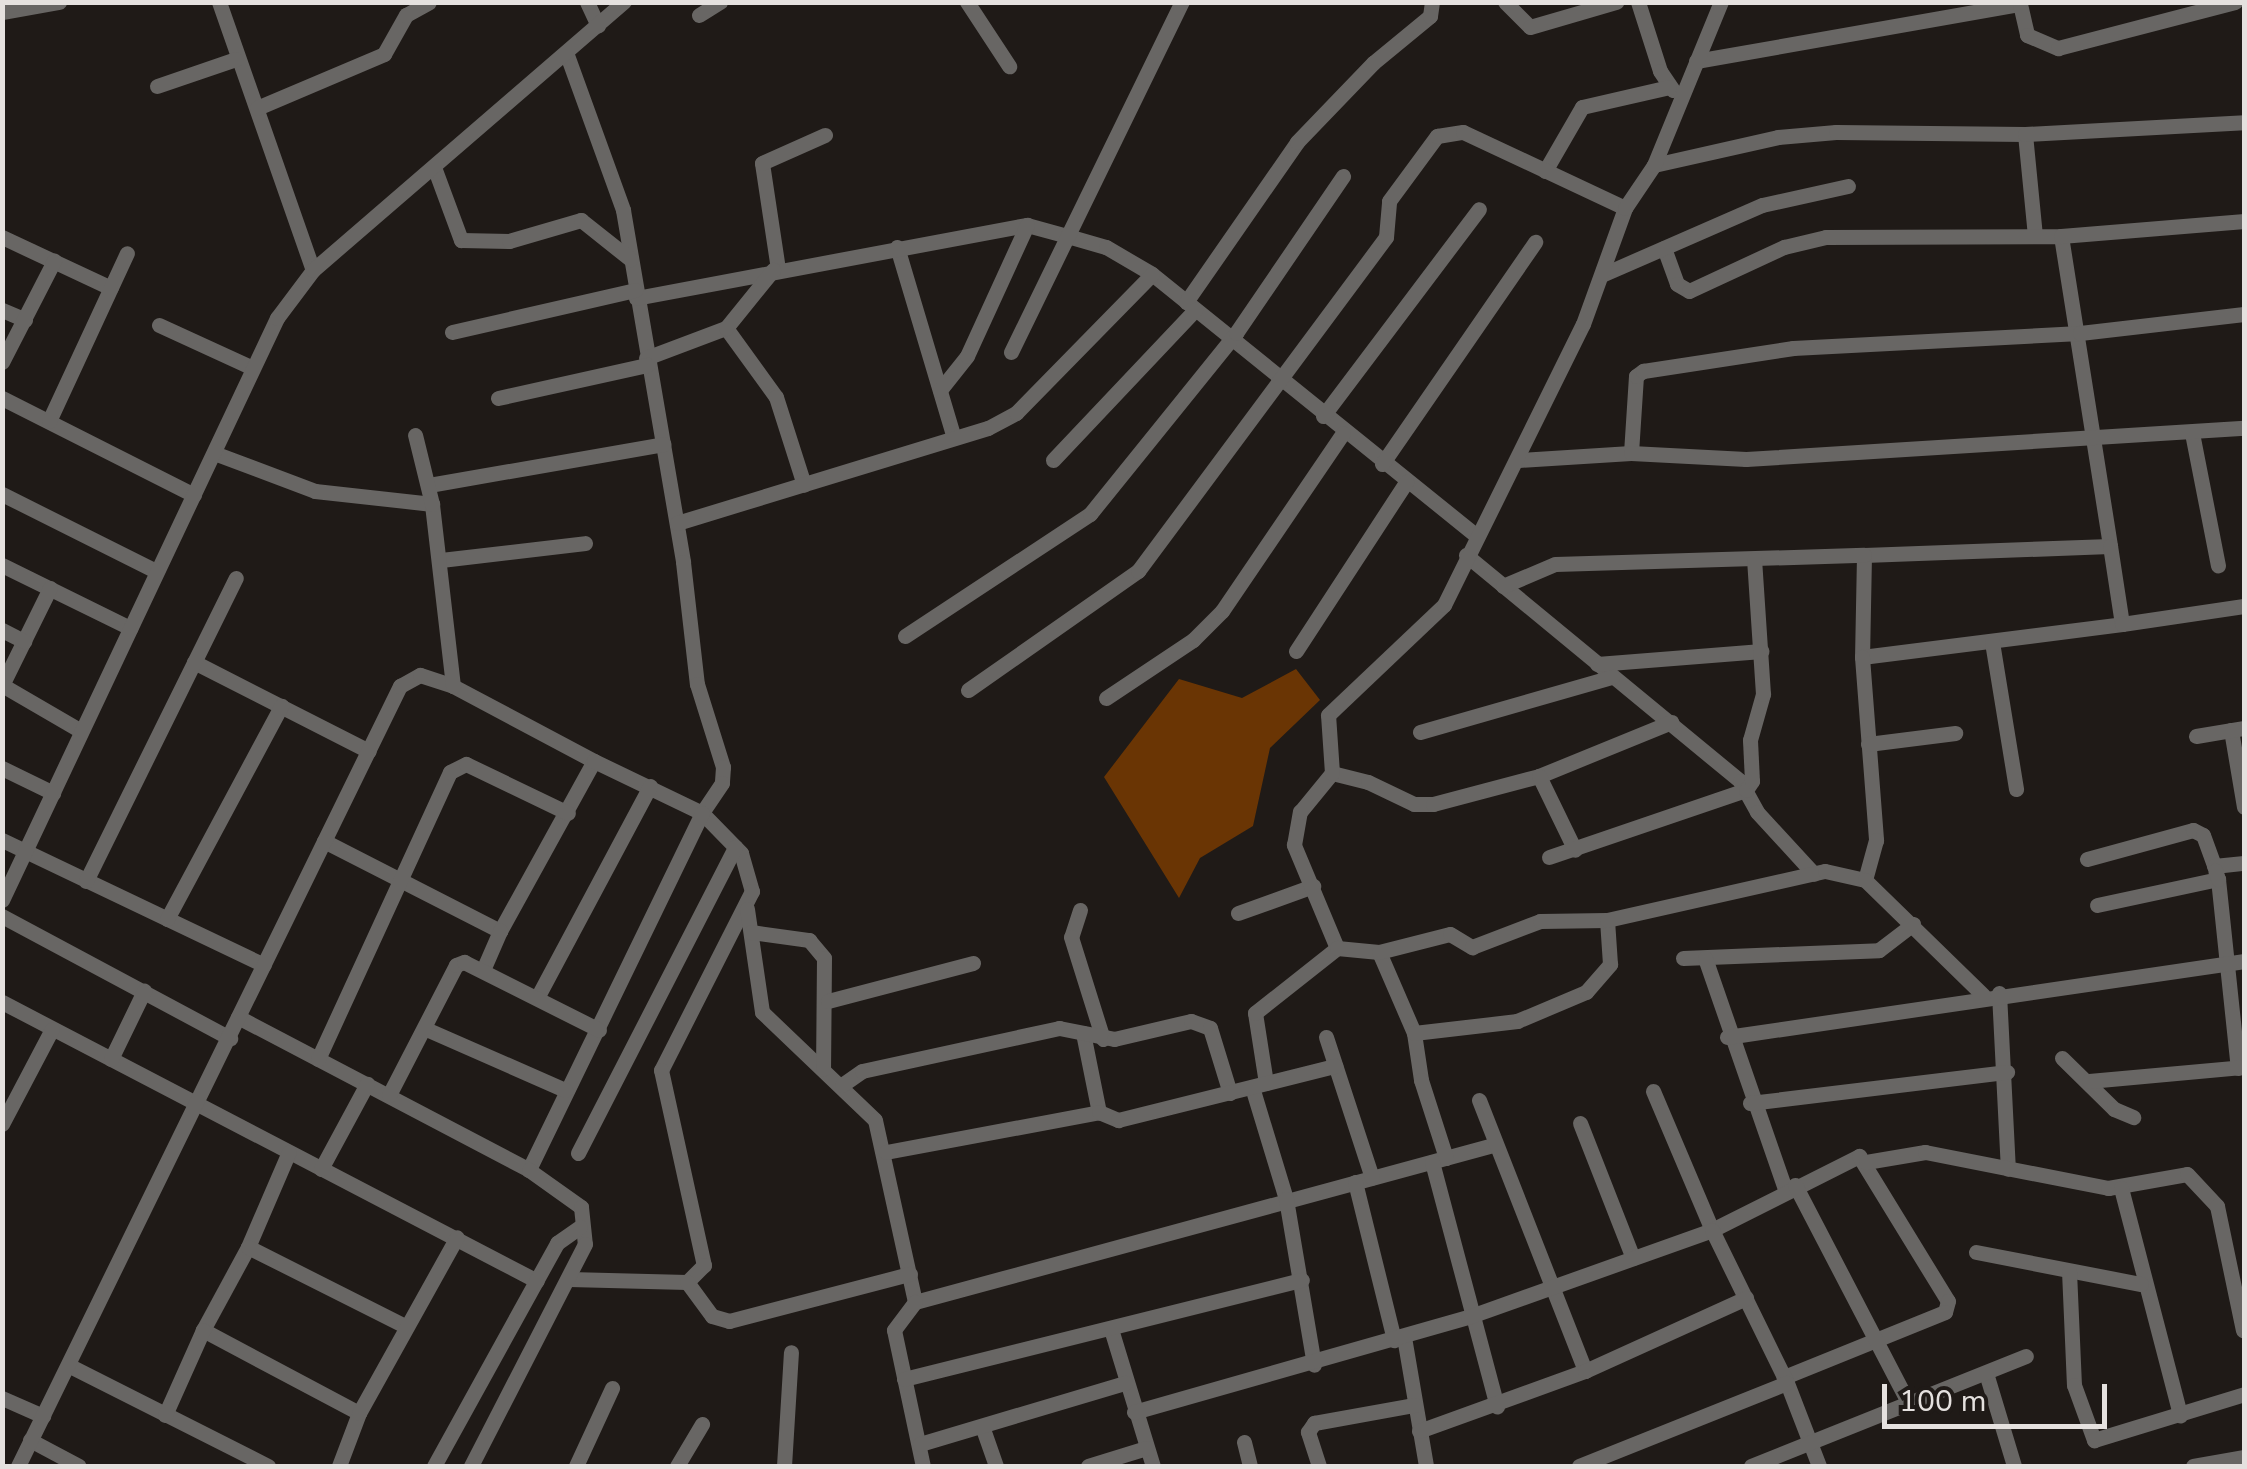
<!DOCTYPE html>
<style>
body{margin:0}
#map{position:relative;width:2247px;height:1469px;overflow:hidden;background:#1f1a17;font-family:"Nunito Sans",sans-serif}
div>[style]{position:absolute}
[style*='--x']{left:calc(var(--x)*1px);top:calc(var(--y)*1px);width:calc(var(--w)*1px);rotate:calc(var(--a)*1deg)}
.water>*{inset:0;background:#6a3504}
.street>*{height:15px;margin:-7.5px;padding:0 7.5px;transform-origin:7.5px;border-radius:7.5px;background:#686664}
span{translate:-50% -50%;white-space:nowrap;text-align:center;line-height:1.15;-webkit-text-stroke:10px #1f1a17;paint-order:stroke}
.frame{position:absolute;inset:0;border:5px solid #e5e1df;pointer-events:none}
.scale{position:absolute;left:1882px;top:1384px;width:225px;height:45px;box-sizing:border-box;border:5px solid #e5e1df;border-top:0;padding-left:12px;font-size:30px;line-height:35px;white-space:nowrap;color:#e5e1df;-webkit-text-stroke:8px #1f1a17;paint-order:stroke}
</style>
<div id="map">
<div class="water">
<i style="clip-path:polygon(1296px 669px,1320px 700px,1270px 748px,1253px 826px,1200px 858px,1179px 898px,1104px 777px,1179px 679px,1242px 698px)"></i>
</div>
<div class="street">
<i style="--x:219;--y:2;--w:284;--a:70.7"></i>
<i style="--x:587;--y:2;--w:26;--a:65"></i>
<i style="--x:967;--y:2;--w:77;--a:56.7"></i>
<i style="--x:1505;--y:2;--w:35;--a:45"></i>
<i style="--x:1530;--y:27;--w:90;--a:-16.2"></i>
<i style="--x:1638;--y:2;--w:72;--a:72.3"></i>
<i style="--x:1660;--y:71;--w:23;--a:56"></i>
<i style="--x:2;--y:12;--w:58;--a:-10"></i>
<i style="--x:699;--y:15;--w:25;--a:-32"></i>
<i style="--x:567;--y:55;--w:165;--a:70.1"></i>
<i style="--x:623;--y:210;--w:357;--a:80.3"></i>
<i style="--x:683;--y:562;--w:123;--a:83.5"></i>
<i style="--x:697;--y:684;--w:87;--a:72.6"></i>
<i style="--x:723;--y:767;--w:16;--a:94"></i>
<i style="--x:722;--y:783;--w:36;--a:124"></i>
<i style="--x:702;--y:813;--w:56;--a:45.7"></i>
<i style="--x:741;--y:853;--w:40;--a:74"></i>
<i style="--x:752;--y:891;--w:201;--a:116.9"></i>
<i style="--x:661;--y:1070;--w:200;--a:77.6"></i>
<i style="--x:704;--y:1265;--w:24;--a:135"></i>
<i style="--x:687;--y:1282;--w:118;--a:-178.5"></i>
<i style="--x:1696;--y:61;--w:329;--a:-10"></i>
<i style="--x:2020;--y:4;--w:32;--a:77"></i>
<i style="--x:2027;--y:35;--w:34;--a:23"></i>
<i style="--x:2058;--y:48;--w:183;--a:-14.6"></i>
<i style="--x:157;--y:86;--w:83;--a:-18.9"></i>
<i style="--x:257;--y:108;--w:138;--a:-23"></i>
<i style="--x:384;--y:54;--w:45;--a:-60.6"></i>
<i style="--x:406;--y:15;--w:26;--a:-29"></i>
<i style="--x:2025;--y:134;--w:102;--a:84.4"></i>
<i style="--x:1654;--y:165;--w:127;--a:-12.7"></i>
<i style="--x:1778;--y:137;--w:58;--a:-4.9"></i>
<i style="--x:1836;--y:132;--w:189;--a:0.6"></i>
<i style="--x:2025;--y:134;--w:219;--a:-3.1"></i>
<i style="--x:434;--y:167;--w:78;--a:69.7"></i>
<i style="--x:461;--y:240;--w:48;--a:1.2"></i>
<i style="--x:509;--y:241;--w:75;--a:-16.3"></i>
<i style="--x:581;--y:220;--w:63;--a:38.5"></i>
<i style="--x:1545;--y:171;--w:74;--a:-60"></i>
<i style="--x:1582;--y:107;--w:89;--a:-12.9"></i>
<i style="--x:2061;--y:236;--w:314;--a:81"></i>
<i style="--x:2110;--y:546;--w:246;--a:177.9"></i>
<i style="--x:1864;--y:555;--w:102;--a:91.1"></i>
<i style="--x:1862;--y:657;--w:262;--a:-7.2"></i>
<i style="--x:2122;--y:624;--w:79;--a:-98.7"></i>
<i style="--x:2;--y:237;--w:120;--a:25.1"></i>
<i style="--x:897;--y:247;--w:199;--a:73.4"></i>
<i style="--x:1664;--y:248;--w:38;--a:70"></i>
<i style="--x:1677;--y:284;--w:14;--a:30"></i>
<i style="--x:1689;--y:291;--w:105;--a:-24.9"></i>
<i style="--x:1784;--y:247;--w:43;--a:-13.4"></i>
<i style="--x:1826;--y:237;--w:235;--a:-0.2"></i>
<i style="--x:2061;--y:236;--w:184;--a:-4.7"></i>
<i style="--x:778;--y:269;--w:107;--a:-98.6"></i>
<i style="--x:762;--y:163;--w:69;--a:-24"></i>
<i style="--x:1604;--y:274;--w:172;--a:-23.6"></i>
<i style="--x:1762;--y:205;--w:88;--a:-12.5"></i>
<i style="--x:636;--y:298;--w:398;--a:-10.6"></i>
<i style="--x:1027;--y:225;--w:46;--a:15.3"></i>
<i style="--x:1071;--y:237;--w:36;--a:16"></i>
<i style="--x:1106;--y:247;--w:53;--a:30.4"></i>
<i style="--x:1152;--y:274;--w:415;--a:38.9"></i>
<i style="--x:1186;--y:302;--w:195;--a:-55.2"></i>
<i style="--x:1297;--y:142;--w:110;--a:-46.1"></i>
<i style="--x:1373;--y:63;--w:74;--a:-39.5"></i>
<i style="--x:1430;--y:16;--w:14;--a:-82"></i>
<i style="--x:2;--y:310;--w:25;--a:23"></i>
<i style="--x:159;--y:325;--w:103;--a:24.6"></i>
<i style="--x:726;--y:328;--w:85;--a:54.1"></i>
<i style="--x:776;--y:397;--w:92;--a:72.3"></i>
<i style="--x:452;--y:332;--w:188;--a:-12.9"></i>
<i style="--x:1011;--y:352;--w:390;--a:-64"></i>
<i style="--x:646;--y:358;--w:85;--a:-20.6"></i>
<i style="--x:726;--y:328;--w:75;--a:-51"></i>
<i style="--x:2;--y:362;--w:114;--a:-62.8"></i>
<i style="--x:940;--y:390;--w:43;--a:-51.5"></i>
<i style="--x:967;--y:356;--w:144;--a:-65.4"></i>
<i style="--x:2;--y:398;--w:215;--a:26.8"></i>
<i style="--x:498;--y:398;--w:153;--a:-12.5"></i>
<i style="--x:1323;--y:416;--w:259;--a:-53"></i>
<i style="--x:49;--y:421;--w:185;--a:-65.1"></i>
<i style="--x:2192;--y:433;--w:135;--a:78.9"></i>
<i style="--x:214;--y:453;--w:108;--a:20.6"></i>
<i style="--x:315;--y:491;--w:118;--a:6.3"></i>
<i style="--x:1631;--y:453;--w:77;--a:-86.3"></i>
<i style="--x:1636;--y:376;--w:9;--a:-36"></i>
<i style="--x:1643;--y:371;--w:152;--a:-8.7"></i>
<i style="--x:1793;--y:348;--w:287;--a:-3"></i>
<i style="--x:2080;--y:333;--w:165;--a:-6.6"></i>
<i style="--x:1053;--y:460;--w:207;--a:-46.6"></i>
<i style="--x:1519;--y:460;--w:112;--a:-3.6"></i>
<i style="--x:1631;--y:453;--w:115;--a:3"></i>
<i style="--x:1746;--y:459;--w:499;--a:-3.6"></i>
<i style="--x:1382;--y:464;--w:270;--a:-55.4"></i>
<i style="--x:429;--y:485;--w:238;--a:-9.9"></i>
<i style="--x:2;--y:494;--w:172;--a:26.6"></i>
<i style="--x:677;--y:523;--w:325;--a:-17"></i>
<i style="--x:988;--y:428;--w:32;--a:-28"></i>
<i style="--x:1016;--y:413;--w:194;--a:-45.6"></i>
<i style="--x:1466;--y:555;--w:355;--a:39.5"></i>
<i style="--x:1740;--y:781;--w:35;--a:61"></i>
<i style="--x:1757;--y:812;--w:84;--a:47.4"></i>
<i style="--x:441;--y:560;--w:145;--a:-6.7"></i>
<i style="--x:2;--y:565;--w:143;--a:26.2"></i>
<i style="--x:1503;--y:586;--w:56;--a:-22.9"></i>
<i style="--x:1555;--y:564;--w:309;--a:-1.7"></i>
<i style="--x:50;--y:588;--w:108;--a:116.3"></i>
<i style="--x:2;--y:685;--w:91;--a:30.2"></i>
<i style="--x:2122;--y:624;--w:123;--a:-8.4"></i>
<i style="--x:2;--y:630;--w:25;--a:27"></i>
<i style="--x:905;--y:636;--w:222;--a:-33.4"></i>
<i style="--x:1090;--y:514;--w:233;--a:-51.1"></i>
<i style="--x:1236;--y:333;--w:190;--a:-55.7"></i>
<i style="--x:1992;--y:642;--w:149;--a:80.7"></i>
<i style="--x:1296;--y:651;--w:202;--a:-56.9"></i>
<i style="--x:1862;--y:657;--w:184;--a:85.6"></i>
<i style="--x:1876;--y:840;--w:41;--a:105.4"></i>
<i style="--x:194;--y:662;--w:196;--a:27"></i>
<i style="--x:1597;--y:664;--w:165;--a:-4.5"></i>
<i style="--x:453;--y:686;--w:160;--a:28"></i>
<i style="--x:968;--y:690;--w:208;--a:-35"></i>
<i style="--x:1138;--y:571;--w:416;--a:-53.4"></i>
<i style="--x:1386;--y:237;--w:36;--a:-85"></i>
<i style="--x:1389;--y:201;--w:81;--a:-53.6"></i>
<i style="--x:1437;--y:136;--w:26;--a:-9"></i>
<i style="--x:1463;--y:132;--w:179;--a:25.1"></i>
<i style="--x:1106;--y:698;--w:105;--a:-33.7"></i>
<i style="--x:1193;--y:640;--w:41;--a:-45"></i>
<i style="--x:1222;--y:611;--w:215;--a:-55.8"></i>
<i style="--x:2231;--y:730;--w:78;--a:80.4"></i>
<i style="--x:1420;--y:732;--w:200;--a:-16"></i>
<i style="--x:2196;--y:736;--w:49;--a:-9.5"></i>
<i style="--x:1868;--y:744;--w:88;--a:-7.2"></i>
<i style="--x:2;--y:768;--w:57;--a:26.1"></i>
<i style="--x:1332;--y:773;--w:37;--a:14"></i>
<i style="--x:1368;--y:782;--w:51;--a:25.6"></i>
<i style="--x:1414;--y:804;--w:19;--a:0"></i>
<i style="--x:1433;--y:804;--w:110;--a:-14.8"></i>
<i style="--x:1539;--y:776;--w:143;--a:-22.2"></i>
<i style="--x:1539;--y:776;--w:82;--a:64.1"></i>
<i style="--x:2;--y:840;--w:290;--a:25.5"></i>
<i style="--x:324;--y:841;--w:198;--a:27.1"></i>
<i style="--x:500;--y:931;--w:194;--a:-61.1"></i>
<i style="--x:594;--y:761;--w:120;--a:25.7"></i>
<i style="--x:702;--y:813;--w:397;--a:115.9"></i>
<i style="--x:1549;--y:857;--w:208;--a:-18.8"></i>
<i style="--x:1746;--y:790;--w:11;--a:-56"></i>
<i style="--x:1752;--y:781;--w:41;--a:-92.8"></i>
<i style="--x:1750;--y:740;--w:48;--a:-74.2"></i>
<i style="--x:1763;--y:694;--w:135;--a:-93.8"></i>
<i style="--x:2087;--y:859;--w:110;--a:-15.3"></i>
<i style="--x:2193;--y:830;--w:11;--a:27"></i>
<i style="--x:2203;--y:835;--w:33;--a:70"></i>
<i style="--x:2214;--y:866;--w:30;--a:-6"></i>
<i style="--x:2218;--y:879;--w:190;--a:84"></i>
<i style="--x:86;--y:881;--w:338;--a:-63.7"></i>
<i style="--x:2;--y:900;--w:644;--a:-64.71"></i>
<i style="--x:277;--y:318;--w:60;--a:-53.1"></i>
<i style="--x:313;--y:270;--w:411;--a:-40.8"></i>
<i style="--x:2097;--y:905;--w:124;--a:-12.1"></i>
<i style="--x:2218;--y:879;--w:9;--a:-108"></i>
<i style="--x:747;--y:909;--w:104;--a:81.7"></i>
<i style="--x:762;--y:1012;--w:156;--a:43.7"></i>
<i style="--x:875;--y:1120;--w:186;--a:77.6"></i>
<i style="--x:915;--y:1302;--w:599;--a:-15.2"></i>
<i style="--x:1080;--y:910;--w:28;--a:108"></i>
<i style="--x:1071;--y:937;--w:107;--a:72.6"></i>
<i style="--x:1238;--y:913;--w:80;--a:-19.8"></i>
<i style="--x:2;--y:916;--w:259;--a:28.2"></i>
<i style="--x:167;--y:919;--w:242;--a:-61.8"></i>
<i style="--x:751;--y:932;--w:59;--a:7.9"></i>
<i style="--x:809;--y:940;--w:23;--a:50"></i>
<i style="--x:824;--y:958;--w:111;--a:90.5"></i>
<i style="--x:1337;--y:948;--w:112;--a:-112.7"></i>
<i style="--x:1294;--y:845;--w:34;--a:-80"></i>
<i style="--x:1300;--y:812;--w:50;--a:-50.6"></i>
<i style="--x:1332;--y:773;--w:58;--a:-93.9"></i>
<i style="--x:1328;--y:715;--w:160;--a:-43.5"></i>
<i style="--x:1444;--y:605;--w:313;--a:-63.7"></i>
<i style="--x:1583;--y:324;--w:123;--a:-70.1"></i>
<i style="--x:1625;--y:208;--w:52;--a:-56"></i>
<i style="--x:1654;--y:165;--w:176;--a:-67.7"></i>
<i style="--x:1379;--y:952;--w:88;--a:66.6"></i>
<i style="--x:1414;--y:1033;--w:48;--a:81.5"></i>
<i style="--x:1421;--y:1080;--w:82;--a:72.2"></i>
<i style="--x:1683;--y:958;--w:196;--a:-2.3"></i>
<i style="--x:1879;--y:950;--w:43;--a:-37.4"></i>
<i style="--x:1705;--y:958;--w:244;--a:70.9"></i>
<i style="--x:483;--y:970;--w:43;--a:-66.4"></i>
<i style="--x:1999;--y:993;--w:176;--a:87.1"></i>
<i style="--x:538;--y:996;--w:238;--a:-61.9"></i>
<i style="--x:828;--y:1001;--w:150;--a:-14.7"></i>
<i style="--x:2;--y:1002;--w:603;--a:27.54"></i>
<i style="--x:238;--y:1017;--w:329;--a:27.7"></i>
<i style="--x:529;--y:1170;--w:64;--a:35.4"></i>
<i style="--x:581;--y:1207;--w:37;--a:84"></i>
<i style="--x:585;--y:1244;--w:250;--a:117.2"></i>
<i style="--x:426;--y:1029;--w:152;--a:23.7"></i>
<i style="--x:1083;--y:1033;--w:81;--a:78.6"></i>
<i style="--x:1414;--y:1033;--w:104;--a:-6.6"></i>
<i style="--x:1517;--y:1021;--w:75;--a:-22.8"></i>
<i style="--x:1586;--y:992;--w:37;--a:-49"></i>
<i style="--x:1610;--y:964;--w:44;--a:-93.9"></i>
<i style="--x:1326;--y:1037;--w:148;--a:71.9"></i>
<i style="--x:1727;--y:1037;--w:523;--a:-8.36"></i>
<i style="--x:2062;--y:1058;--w:73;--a:44.4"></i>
<i style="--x:2114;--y:1109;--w:21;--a:23"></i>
<i style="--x:111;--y:1059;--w:76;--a:-64.1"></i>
<i style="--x:318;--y:1059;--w:316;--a:-65.3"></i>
<i style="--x:450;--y:772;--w:18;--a:-27"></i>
<i style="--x:466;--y:764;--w:113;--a:25.7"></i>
<i style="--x:2089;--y:1081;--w:156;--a:-5.2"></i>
<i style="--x:1266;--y:1083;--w:71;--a:-98.9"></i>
<i style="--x:1255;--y:1013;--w:105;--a:-38.4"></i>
<i style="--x:1337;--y:948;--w:42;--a:5.4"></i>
<i style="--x:1379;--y:952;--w:73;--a:-14.2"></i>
<i style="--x:1450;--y:934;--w:26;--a:31"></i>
<i style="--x:1472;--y:947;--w:73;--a:-20.9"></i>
<i style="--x:1540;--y:921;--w:67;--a:-0.9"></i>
<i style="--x:1607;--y:920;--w:223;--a:-12.7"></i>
<i style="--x:1825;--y:871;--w:41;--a:12.7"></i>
<i style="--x:1865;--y:880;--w:165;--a:44.3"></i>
<i style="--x:842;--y:1085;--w:24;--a:-35"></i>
<i style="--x:862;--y:1071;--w:202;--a:-12.3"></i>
<i style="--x:1059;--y:1028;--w:56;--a:11.3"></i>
<i style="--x:1114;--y:1039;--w:79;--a:-13.2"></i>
<i style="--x:1191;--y:1021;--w:20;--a:20"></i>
<i style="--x:1210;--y:1028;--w:68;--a:72.9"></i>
<i style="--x:1252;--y:1087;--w:117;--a:73.1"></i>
<i style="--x:1286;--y:1199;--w:168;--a:80.4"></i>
<i style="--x:1653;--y:1091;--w:151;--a:67"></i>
<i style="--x:1712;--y:1230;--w:165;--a:-26.7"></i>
<i style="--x:1859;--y:1156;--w:170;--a:58.5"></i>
<i style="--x:1948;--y:1301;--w:11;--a:105"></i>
<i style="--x:1945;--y:1312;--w:174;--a:158"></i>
<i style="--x:389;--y:1095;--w:146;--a:-62.7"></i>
<i style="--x:456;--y:965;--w:9;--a:-21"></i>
<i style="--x:464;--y:962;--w:151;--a:26.7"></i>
<i style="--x:1479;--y:1100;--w:291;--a:68.6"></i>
<i style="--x:1750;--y:1103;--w:259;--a:-6.9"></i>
<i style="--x:1580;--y:1123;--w:145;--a:68.6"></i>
<i style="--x:2;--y:1124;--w:107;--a:-62.2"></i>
<i style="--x:886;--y:1152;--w:217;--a:-10.6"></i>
<i style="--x:1099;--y:1112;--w:21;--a:23"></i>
<i style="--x:1118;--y:1120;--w:224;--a:-14"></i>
<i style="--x:578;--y:1153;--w:344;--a:-62.8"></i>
<i style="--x:1432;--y:1162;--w:253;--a:75.1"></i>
<i style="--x:1866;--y:1162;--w:60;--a:-9.6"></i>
<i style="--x:1925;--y:1152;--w:187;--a:11.1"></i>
<i style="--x:2108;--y:1188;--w:80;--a:-10"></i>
<i style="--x:2187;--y:1174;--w:44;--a:46.8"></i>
<i style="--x:2217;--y:1206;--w:127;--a:78.2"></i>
<i style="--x:321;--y:1169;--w:97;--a:-61.6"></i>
<i style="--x:1355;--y:1182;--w:163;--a:76.1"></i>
<i style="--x:1795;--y:1185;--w:249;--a:62.5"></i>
<i style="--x:2121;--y:1188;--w:235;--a:75.4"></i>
<i style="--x:248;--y:1247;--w:103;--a:-66.7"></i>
<i style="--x:1976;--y:1252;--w:168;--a:11"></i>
<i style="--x:2069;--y:1271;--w:114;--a:87.5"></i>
<i style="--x:2074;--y:1385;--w:59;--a:70"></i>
<i style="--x:2094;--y:1440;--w:157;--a:-17"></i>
<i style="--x:687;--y:1282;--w:42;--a:53.7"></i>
<i style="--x:712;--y:1316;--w:18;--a:16"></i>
<i style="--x:729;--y:1321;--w:187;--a:-14.6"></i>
<i style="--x:915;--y:1302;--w:35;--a:127"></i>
<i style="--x:894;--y:1330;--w:139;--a:78"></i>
<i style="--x:1111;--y:1329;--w:143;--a:73"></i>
<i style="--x:1404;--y:1337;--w:131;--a:80.3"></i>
<i style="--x:70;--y:1366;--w:222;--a:26.8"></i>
<i style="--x:1986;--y:1373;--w:97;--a:73.2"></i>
<i style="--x:904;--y:1379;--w:410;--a:-14"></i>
<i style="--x:2;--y:1398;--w:45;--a:23.7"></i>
<i style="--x:1134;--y:1412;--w:347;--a:-15.9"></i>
<i style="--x:1468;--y:1317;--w:259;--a:-19.6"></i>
<i style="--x:1712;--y:1230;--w:170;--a:63.9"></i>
<i style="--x:1787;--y:1383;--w:89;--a:68.9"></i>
<i style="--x:359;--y:1413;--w:177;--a:-152"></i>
<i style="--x:203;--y:1330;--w:94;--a:-61.5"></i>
<i style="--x:248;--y:1247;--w:176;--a:26.7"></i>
<i style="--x:165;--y:1415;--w:93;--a:-65.9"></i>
<i style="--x:982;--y:1426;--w:42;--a:70.7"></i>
<i style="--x:1419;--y:1431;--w:177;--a:-19.9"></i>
<i style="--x:1585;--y:1371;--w:177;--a:-24.4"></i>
<i style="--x:30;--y:1440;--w:55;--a:28"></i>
<i style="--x:1244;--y:1442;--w:25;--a:76"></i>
<i style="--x:920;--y:1444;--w:214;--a:-16.6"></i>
<i style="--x:18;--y:1466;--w:869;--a:-63.91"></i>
<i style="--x:400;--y:686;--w:23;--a:-29"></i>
<i style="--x:420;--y:675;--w:35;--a:18"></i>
<i style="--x:453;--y:686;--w:183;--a:-96.6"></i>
<i style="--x:432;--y:504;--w:71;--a:-103.8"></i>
<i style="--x:339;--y:1466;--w:57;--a:-69.3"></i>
<i style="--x:359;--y:1413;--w:201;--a:-60.9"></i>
<i style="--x:434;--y:1466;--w:255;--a:-61.1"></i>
<i style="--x:557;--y:1243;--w:28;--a:-35"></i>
<i style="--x:576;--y:1466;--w:86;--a:-65.2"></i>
<i style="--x:677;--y:1466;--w:49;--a:-59.2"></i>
<i style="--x:784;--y:1466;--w:114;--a:-86.5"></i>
<i style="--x:1088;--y:1466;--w:61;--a:-17.2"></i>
<i style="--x:1319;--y:1466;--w:36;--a:-108"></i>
<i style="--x:1308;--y:1432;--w:11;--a:-56"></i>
<i style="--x:1314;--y:1423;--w:102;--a:-10.2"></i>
<i style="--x:1579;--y:1466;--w:224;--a:-21.8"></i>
<i style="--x:1751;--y:1466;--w:296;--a:-21.8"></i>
<i style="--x:2193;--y:1466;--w:52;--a:-10"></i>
</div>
<div class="frame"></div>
<div class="scale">100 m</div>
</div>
